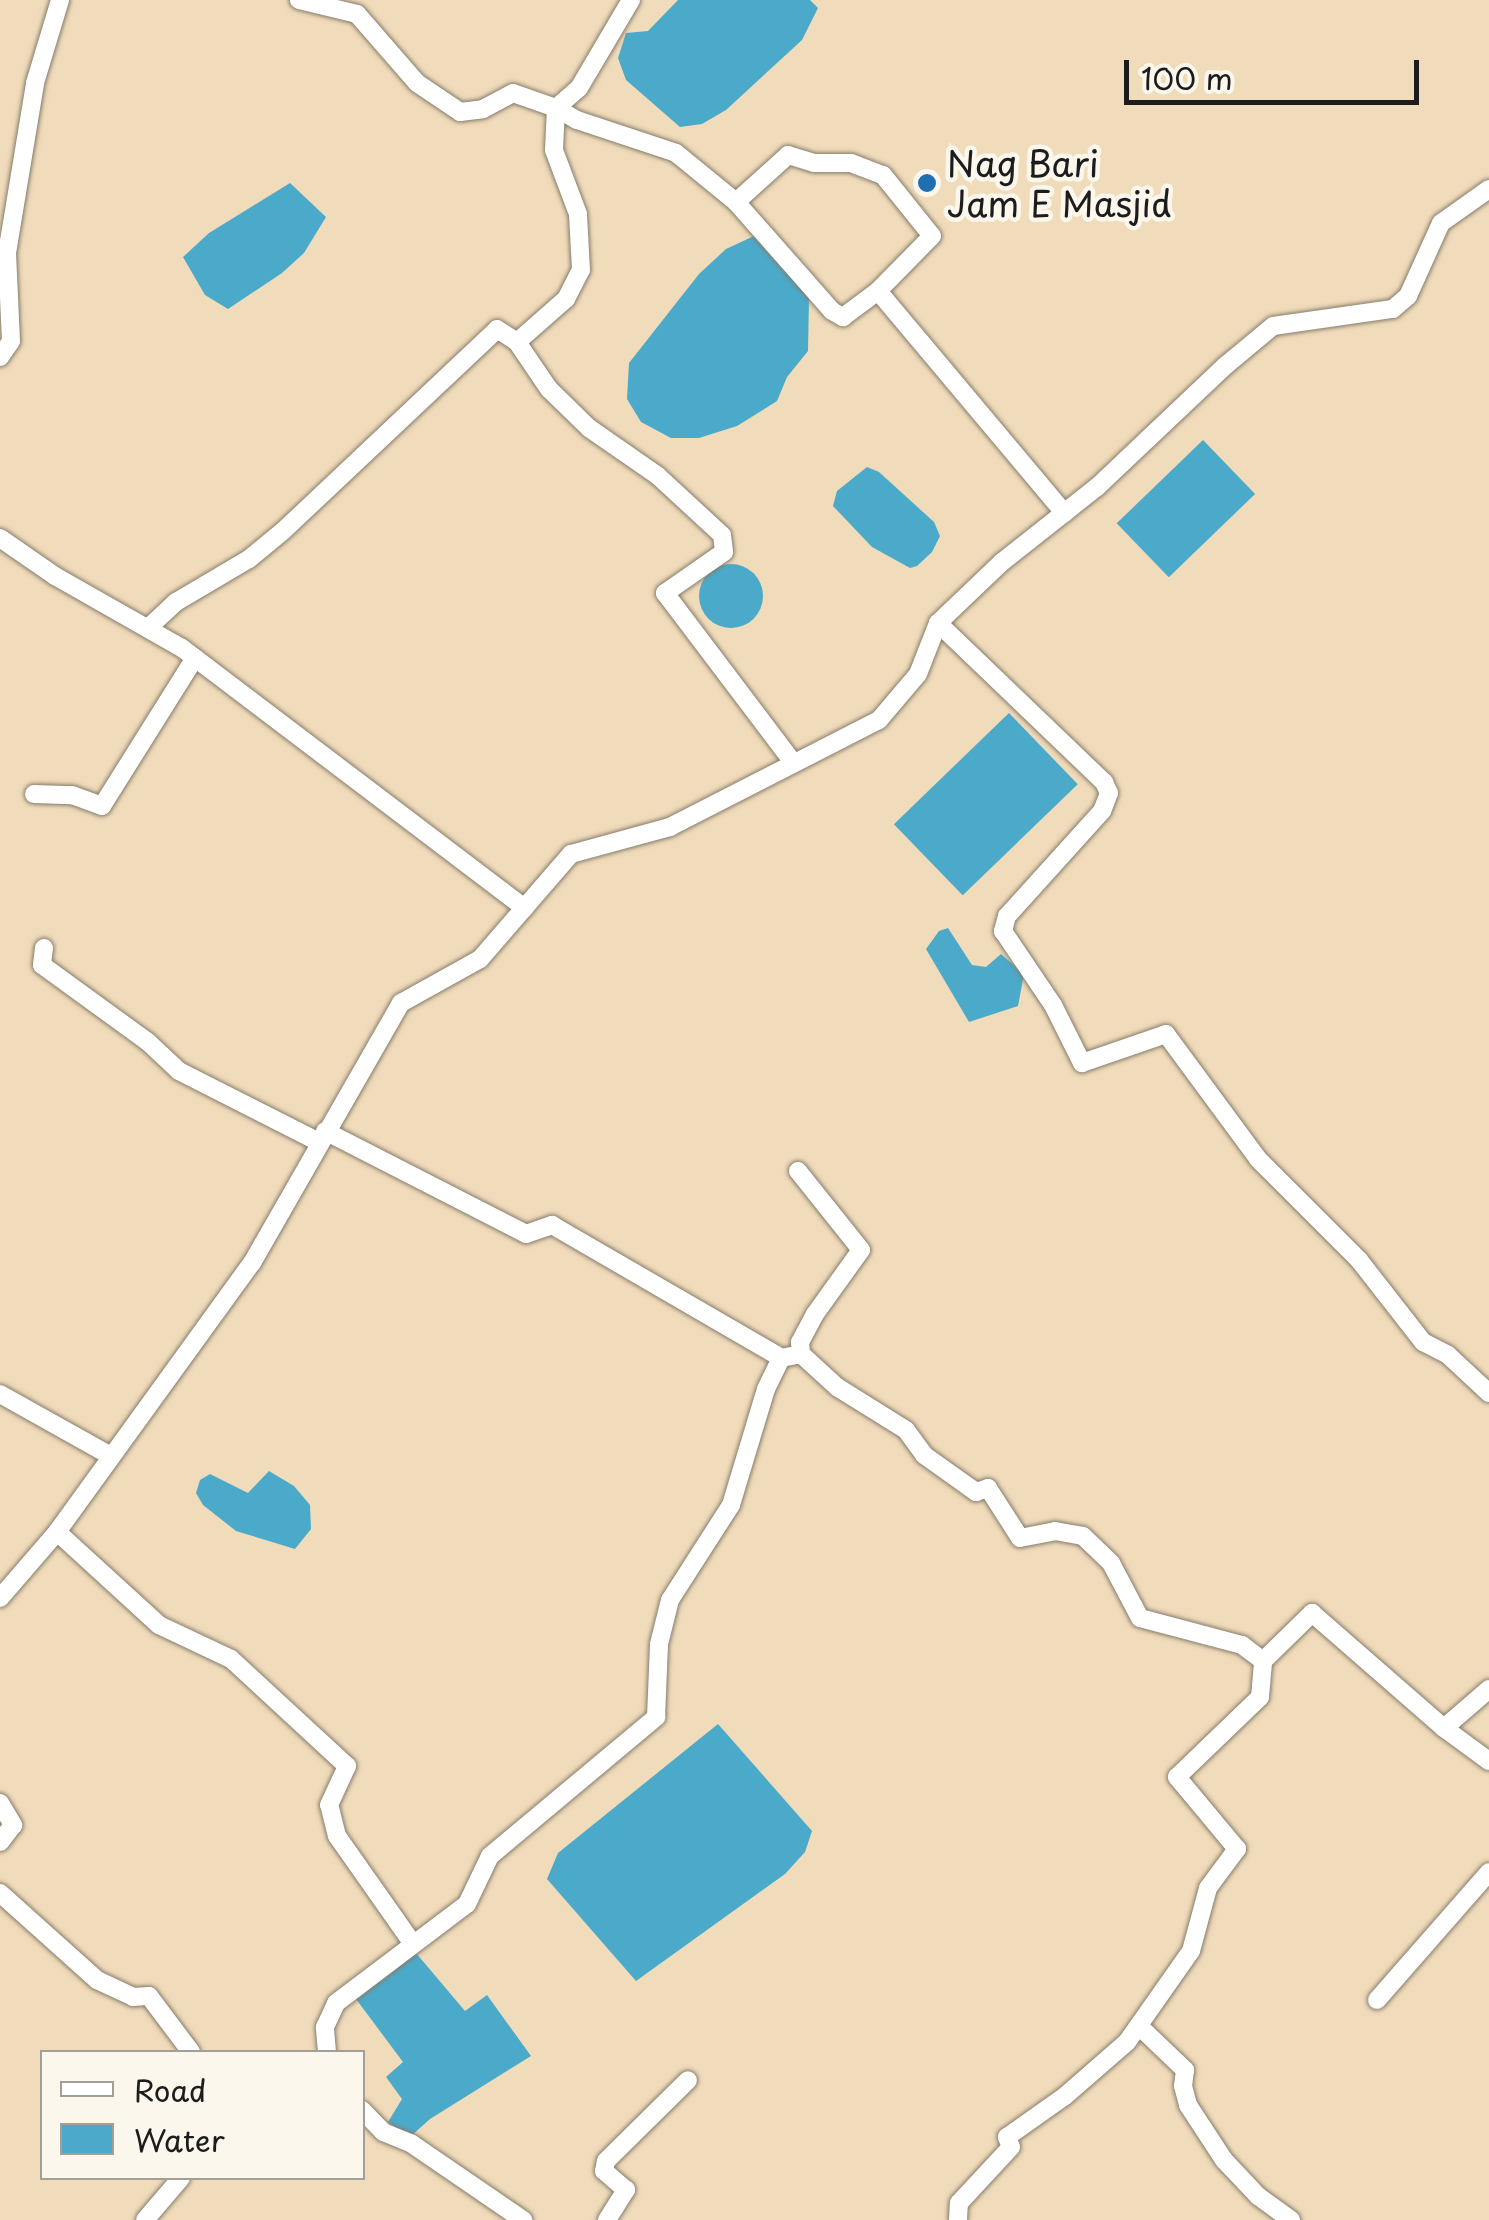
<!DOCTYPE html>
<style>
body{margin:0}
#map{position:relative;width:1489px;height:2220px;overflow:hidden;background:#f0dbba;font-family:"Playpen Sans",sans-serif}
div>[style]{position:absolute}
[style*='--x']{left:calc(var(--x)*1px);top:calc(var(--y)*1px);width:calc(var(--w)*1px);rotate:calc(var(--a)*1deg)}
.water>*{inset:0;background:#4baaca;transform-origin:0 0}
.round{border-radius:50%}
.roads{filter:drop-shadow(0 0 2px #867c6b) drop-shadow(0 0 2px #867c6b)}
.street>*{height:18px;margin:-9px;padding:0 9px;transform-origin:9px;border-radius:9px;background:#fff}
.dots>*{width:28px;height:28px;translate:-50% -50%;box-sizing:border-box;border:5px solid #fbf7ec;border-radius:50%}
span{translate:-50% -50%;white-space:nowrap;text-align:center;line-height:1.15;-webkit-text-stroke:9px #fbf7ec;paint-order:stroke}
.poi-label{font-size:35px;color:#1c1c1c}
.left{translate:0 -50%;text-align:left}
.legend{position:absolute;left:40px;top:2050px;width:325px;height:130px;box-sizing:border-box;background:#fbf7ec;border:2px solid #a29f99;margin:0;padding:12px 18px;list-style:none;font-size:30px;color:#1c1c1c}
.legend li{display:flex;align-items:center;gap:20px;height:50px}
.legend b{width:50px;border:2px solid #a29f99}
.scale{position:absolute;left:1124px;top:60px;width:295px;height:45px;box-sizing:border-box;border:5px solid #1c1c1c;border-top:0;padding-left:12px;font-size:30px;line-height:35px;white-space:nowrap;color:#1c1c1c;-webkit-text-stroke:8px #fbf7ec;paint-order:stroke}
</style>
<div id="map">
<div class="water">
<i style="clip-path:polygon(678px 0,810px 0,818px 8px,802px 40px,726px 110px,702px 124px,680px 127px,626px 80px,618px 58px,626px 33px,648px 31px)"></i>
<i style="clip-path:polygon(290px 183px,326px 217px,304px 253px,282px 273px,228px 309px,205px 295px,183px 257px,209px 233px)"></i>
<i style="clip-path:polygon(754px 236px,781px 257px,809px 299px,808px 351px,787px 377px,777px 401px,737px 426px,699px 438px,671px 438px,641px 422px,627px 399px,629px 363px,699px 274px,726px 249px)"></i>
<i style="left:1203px;top:440px;width:75px;height:120px;rotate:46deg"></i>
<i style="clip-path:polygon(867px 467px,879px 472px,934px 522px,940px 536px,932px 552px,917px 566px,910px 568px,872px 547px,833px 506px,837px 491px)"></i>
<i class="round" style="left:699px;top:564px;width:64px;height:64px"></i>
<i style="left:1009px;top:713px;width:99px;height:160px;rotate:46deg"></i>
<i style="clip-path:polygon(948px 928px,972px 965px,986px 967px,1001px 954px,1024px 974px,1018px 1006px,969px 1022px,926px 949px,939px 931px)"></i>
<i style="clip-path:polygon(269px 1471px,294px 1486px,310px 1505px,311px 1529px,295px 1549px,236px 1531px,203px 1505px,196px 1493px,200px 1480px,210px 1474px,248px 1493px)"></i>
<i style="clip-path:polygon(718px 1724px,812px 1831px,805px 1852px,785px 1874px,636px 1981px,547px 1879px,558px 1853px)"></i>
<i style="clip-path:polygon(416px 1953px,465px 2011px,487px 1995px,531px 2056px,430px 2119px,410px 2137px,388px 2122px,402px 2099px,386px 2077px,403px 2062px,356px 1999px)"></i>
</div>
<div class="roads">
<div class="street">
<i style="--x:299;--y:0;--w:60;--a:13.6"></i>
<i style="--x:357;--y:14;--w:91;--a:49"></i>
<i style="--x:417;--y:83;--w:52;--a:34"></i>
<i style="--x:460;--y:112;--w:23;--a:-7"></i>
<i style="--x:483;--y:109;--w:34;--a:-28"></i>
<i style="--x:513;--y:93;--w:46;--a:19.2"></i>
<i style="--x:556;--y:108;--w:30;--a:-41"></i>
<i style="--x:579;--y:88;--w:102;--a:-59.4"></i>
<i style="--x:736;--y:202;--w:70;--a:-42.1"></i>
<i style="--x:788;--y:155;--w:27;--a:17"></i>
<i style="--x:814;--y:163;--w:37;--a:0"></i>
<i style="--x:851;--y:163;--w:34;--a:21"></i>
<i style="--x:883;--y:175;--w:78;--a:51.2"></i>
<i style="--x:932;--y:236;--w:77;--a:134.5"></i>
<i style="--x:517;--y:342;--w:65;--a:-41.3"></i>
<i style="--x:566;--y:299;--w:33;--a:-63"></i>
<i style="--x:581;--y:270;--w:56;--a:-93.1"></i>
<i style="--x:578;--y:214;--w:68;--a:-110.6"></i>
<i style="--x:554;--y:150;--w:42;--a:-87.3"></i>
<i style="--x:556;--y:108;--w:24;--a:30"></i>
<i style="--x:577;--y:120;--w:104;--a:18.4"></i>
<i style="--x:676;--y:153;--w:77;--a:39.2"></i>
<i style="--x:736;--y:202;--w:145;--a:48.6"></i>
<i style="--x:832;--y:311;--w:13;--a:29"></i>
<i style="--x:843;--y:317;--w:44;--a:-36.6"></i>
<i style="--x:878;--y:291;--w:290;--a:50"></i>
<i style="--x:0;--y:357;--w:19;--a:-55"></i>
<i style="--x:11;--y:341;--w:88;--a:-92.6"></i>
<i style="--x:7;--y:253;--w:172;--a:-80.6"></i>
<i style="--x:35;--y:83;--w:87;--a:-73.2"></i>
<i style="--x:0;--y:538;--w:67;--a:34.6"></i>
<i style="--x:55;--y:576;--w:146;--a:29.6"></i>
<i style="--x:182;--y:648;--w:430;--a:37.2"></i>
<i style="--x:938;--y:623;--w:230;--a:43.8"></i>
<i style="--x:1104;--y:782;--w:12;--a:66"></i>
<i style="--x:1109;--y:793;--w:19;--a:111"></i>
<i style="--x:1102;--y:811;--w:142;--a:132.1"></i>
<i style="--x:1007;--y:916;--w:16;--a:105"></i>
<i style="--x:1003;--y:931;--w:89;--a:56"></i>
<i style="--x:1053;--y:1005;--w:65;--a:63.4"></i>
<i style="--x:1082;--y:1063;--w:89;--a:-19"></i>
<i style="--x:1166;--y:1034;--w:155;--a:53.6"></i>
<i style="--x:1258;--y:1159;--w:143;--a:45"></i>
<i style="--x:1359;--y:1260;--w:104;--a:52"></i>
<i style="--x:1423;--y:1342;--w:28;--a:27"></i>
<i style="--x:1448;--y:1355;--w:56;--a:42.8"></i>
<i style="--x:148;--y:628;--w:38;--a:-43"></i>
<i style="--x:176;--y:602;--w:85;--a:-30.5"></i>
<i style="--x:249;--y:559;--w:44;--a:-39.5"></i>
<i style="--x:283;--y:531;--w:294;--a:-43.3"></i>
<i style="--x:497;--y:329;--w:24;--a:33"></i>
<i style="--x:517;--y:342;--w:57;--a:55.8"></i>
<i style="--x:549;--y:389;--w:56;--a:44.3"></i>
<i style="--x:589;--y:428;--w:84;--a:34.8"></i>
<i style="--x:658;--y:476;--w:87;--a:42.7"></i>
<i style="--x:722;--y:535;--w:17;--a:83"></i>
<i style="--x:724;--y:552;--w:72;--a:145.2"></i>
<i style="--x:665;--y:593;--w:212;--a:52.9"></i>
<i style="--x:34;--y:794;--w:38;--a:2"></i>
<i style="--x:72;--y:795;--w:32;--a:20"></i>
<i style="--x:102;--y:806;--w:175;--a:-57.9"></i>
<i style="--x:44;--y:948;--w:17;--a:97"></i>
<i style="--x:42;--y:965;--w:131;--a:36"></i>
<i style="--x:148;--y:1042;--w:42;--a:43.1"></i>
<i style="--x:179;--y:1071;--w:157;--a:26.9"></i>
<i style="--x:325;--y:1131;--w:226;--a:27.1"></i>
<i style="--x:526;--y:1234;--w:28;--a:-19"></i>
<i style="--x:552;--y:1225;--w:265;--a:30.1"></i>
<i style="--x:781;--y:1358;--w:20;--a:-11"></i>
<i style="--x:801;--y:1354;--w:49;--a:42.5"></i>
<i style="--x:837;--y:1387;--w:81;--a:31.9"></i>
<i style="--x:906;--y:1430;--w:31;--a:54"></i>
<i style="--x:924;--y:1455;--w:64;--a:35.4"></i>
<i style="--x:976;--y:1492;--w:13;--a:-18"></i>
<i style="--x:988;--y:1488;--w:59;--a:57.4"></i>
<i style="--x:1020;--y:1538;--w:36;--a:-11"></i>
<i style="--x:1055;--y:1531;--w:28;--a:10"></i>
<i style="--x:1083;--y:1536;--w:39;--a:44"></i>
<i style="--x:1111;--y:1563;--w:62;--a:62.2"></i>
<i style="--x:1140;--y:1618;--w:106;--a:14.8"></i>
<i style="--x:1242;--y:1645;--w:26;--a:37"></i>
<i style="--x:798;--y:1171;--w:101;--a:51.4"></i>
<i style="--x:861;--y:1250;--w:79;--a:125.7"></i>
<i style="--x:815;--y:1314;--w:32;--a:118"></i>
<i style="--x:800;--y:1342;--w:12;--a:85"></i>
<i style="--x:0;--y:1394;--w:127;--a:29.2"></i>
<i style="--x:0;--y:1598;--w:87;--a:-49.2"></i>
<i style="--x:1444;--y:1728;--w:60;--a:-40.9"></i>
<i style="--x:0;--y:1803;--w:26;--a:59"></i>
<i style="--x:13;--y:1825;--w:21;--a:127"></i>
<i style="--x:0;--y:1893;--w:130;--a:41.9"></i>
<i style="--x:97;--y:1980;--w:40;--a:25"></i>
<i style="--x:133;--y:1997;--w:16;--a:-4"></i>
<i style="--x:149;--y:1996;--w:70;--a:53.1"></i>
<i style="--x:413;--y:1944;--w:132;--a:-125.1"></i>
<i style="--x:337;--y:1836;--w:32;--a:-104"></i>
<i style="--x:329;--y:1805;--w:43;--a:-65.2"></i>
<i style="--x:347;--y:1766;--w:158;--a:-137.3"></i>
<i style="--x:231;--y:1659;--w:80;--a:-154.7"></i>
<i style="--x:159;--y:1625;--w:138;--a:-137.6"></i>
<i style="--x:57;--y:1532;--w:332;--a:-54.1"></i>
<i style="--x:252;--y:1263;--w:300;--a:-60.2"></i>
<i style="--x:401;--y:1003;--w:90;--a:-29.1"></i>
<i style="--x:480;--y:959;--w:139;--a:-49.1"></i>
<i style="--x:571;--y:854;--w:103;--a:-15.3"></i>
<i style="--x:670;--y:827;--w:235;--a:-27.1"></i>
<i style="--x:879;--y:720;--w:60;--a:-49.7"></i>
<i style="--x:918;--y:674;--w:55;--a:-68.6"></i>
<i style="--x:938;--y:623;--w:88;--a:-43.6"></i>
<i style="--x:1002;--y:562;--w:121;--a:-38.3"></i>
<i style="--x:1097;--y:487;--w:176;--a:-43.4"></i>
<i style="--x:1225;--y:366;--w:62;--a:-39.8"></i>
<i style="--x:1273;--y:326;--w:121;--a:-8.1"></i>
<i style="--x:1393;--y:309;--w:20;--a:-41"></i>
<i style="--x:1408;--y:296;--w:80;--a:-65.7"></i>
<i style="--x:1441;--y:223;--w:59;--a:-35.3"></i>
<i style="--x:1377;--y:2000;--w:170;--a:-48.8"></i>
<i style="--x:1139;--y:2026;--w:64;--a:43.7"></i>
<i style="--x:1185;--y:2070;--w:16;--a:97"></i>
<i style="--x:1183;--y:2086;--w:20;--a:75"></i>
<i style="--x:1188;--y:2105;--w:66;--a:56.8"></i>
<i style="--x:1224;--y:2160;--w:50;--a:46.6"></i>
<i style="--x:1258;--y:2196;--w:41;--a:36"></i>
<i style="--x:327;--y:2052;--w:25;--a:-95"></i>
<i style="--x:325;--y:2027;--w:26;--a:-65"></i>
<i style="--x:336;--y:2003;--w:164;--a:-37.1"></i>
<i style="--x:467;--y:1904;--w:53;--a:-64.4"></i>
<i style="--x:490;--y:1856;--w:217;--a:-39.9"></i>
<i style="--x:656;--y:1717;--w:73;--a:-87.6"></i>
<i style="--x:659;--y:1644;--w:45;--a:-76"></i>
<i style="--x:670;--y:1600;--w:113;--a:-57.3"></i>
<i style="--x:731;--y:1505;--w:121;--a:-73.2"></i>
<i style="--x:766;--y:1389;--w:34;--a:-64"></i>
<i style="--x:362;--y:2110;--w:30;--a:46"></i>
<i style="--x:383;--y:2132;--w:31;--a:22"></i>
<i style="--x:412;--y:2144;--w:135;--a:34.4"></i>
<i style="--x:145;--y:2220;--w:55;--a:-49.4"></i>
<i style="--x:607;--y:2220;--w:36;--a:-58"></i>
<i style="--x:626;--y:2190;--w:29;--a:-139"></i>
<i style="--x:604;--y:2171;--w:10;--a:-79"></i>
<i style="--x:606;--y:2161;--w:115;--a:-44.6"></i>
<i style="--x:958;--y:2220;--w:17;--a:-87"></i>
<i style="--x:959;--y:2203;--w:76;--a:-47.1"></i>
<i style="--x:1011;--y:2147;--w:11;--a:-112"></i>
<i style="--x:1007;--y:2137;--w:71;--a:-35.3"></i>
<i style="--x:1065;--y:2096;--w:82;--a:-41.1"></i>
<i style="--x:1127;--y:2042;--w:111;--a:-54.9"></i>
<i style="--x:1191;--y:1951;--w:65;--a:-74.9"></i>
<i style="--x:1208;--y:1888;--w:49;--a:-53.4"></i>
<i style="--x:1237;--y:1849;--w:94;--a:-129.8"></i>
<i style="--x:1177;--y:1777;--w:115;--a:-43.9"></i>
<i style="--x:1260;--y:1697;--w:36;--a:-85"></i>
<i style="--x:1263;--y:1661;--w:69;--a:-44.4"></i>
<i style="--x:1312;--y:1613;--w:175;--a:41.1"></i>
<i style="--x:1444;--y:1728;--w:56;--a:36.3"></i>
</div>
</div>
<div class="dots">
<i style="left:927px;top:183px;background:#1f6fb2"></i>
</div>
<div class="poi-label">
<span class="left" style="left:947px;top:183px">Nag Bari<br>Jam E Masjid</span>
</div>
<ul class="legend">
<li><b style="height:12px;background:#fff"></b>Road</li>
<li><b style="height:28px;background:#4baaca"></b>Water</li>
</ul>
<div class="scale">100 m</div>
</div>
